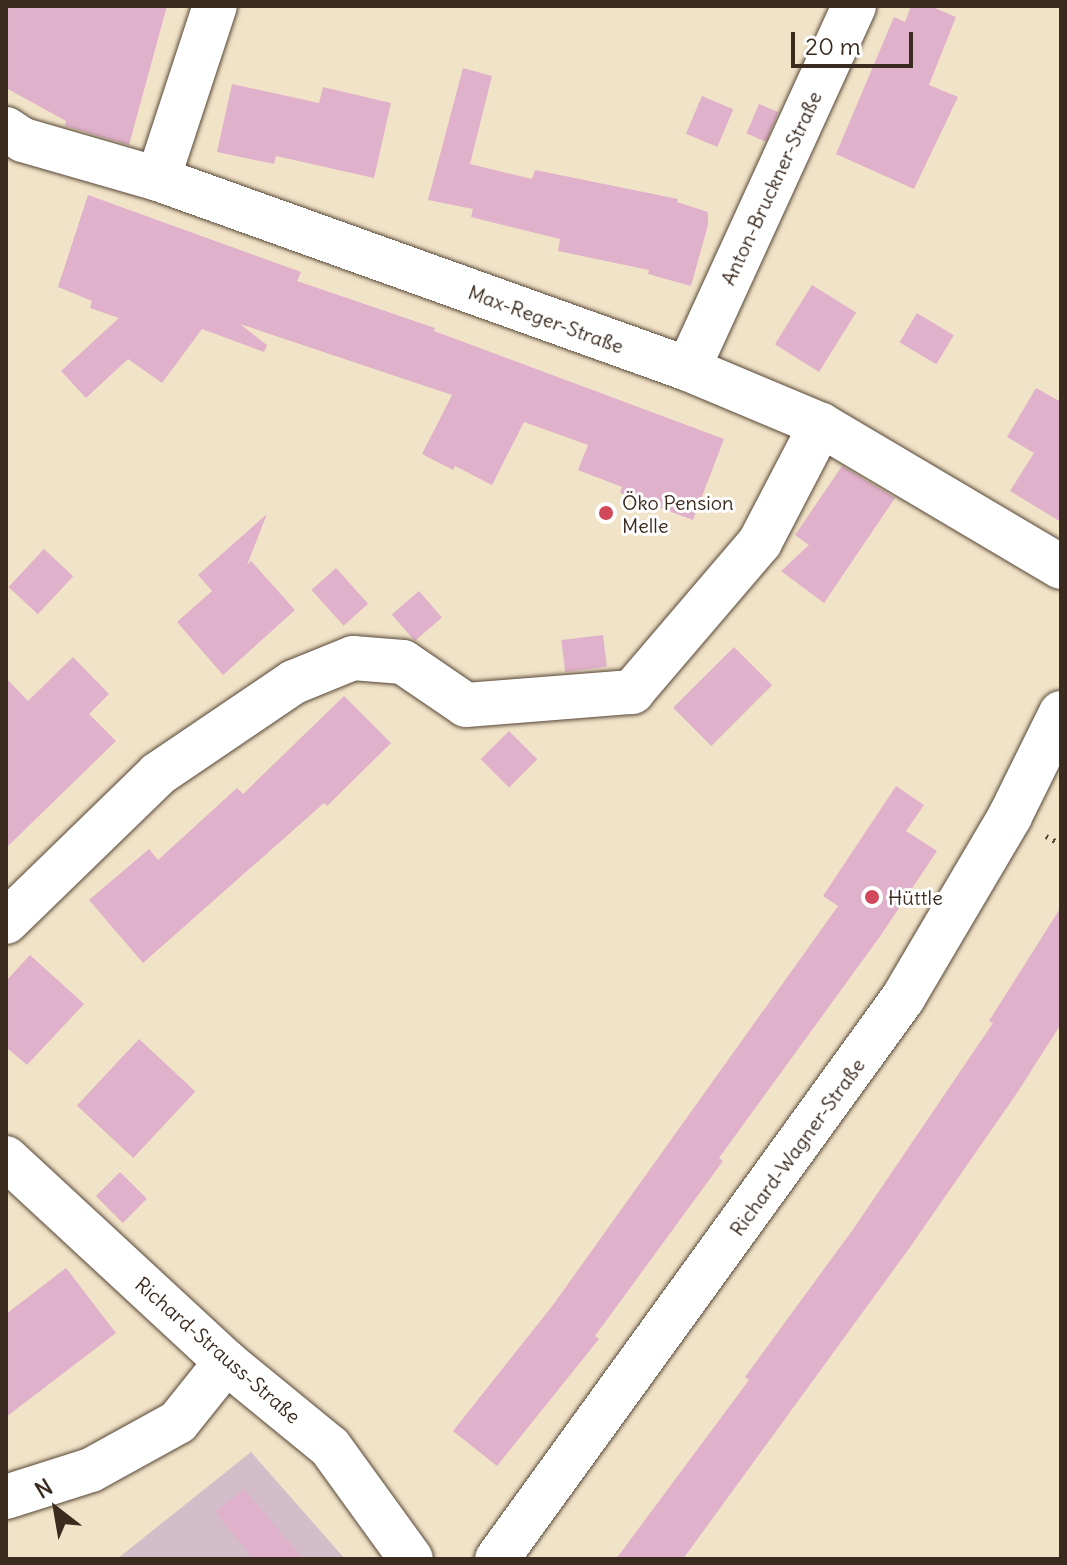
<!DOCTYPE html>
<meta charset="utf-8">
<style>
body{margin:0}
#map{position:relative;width:1067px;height:1565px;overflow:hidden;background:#f1e3c7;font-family:Delius,sans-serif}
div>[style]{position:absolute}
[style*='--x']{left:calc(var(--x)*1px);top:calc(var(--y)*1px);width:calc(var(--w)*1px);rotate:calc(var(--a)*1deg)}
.industrial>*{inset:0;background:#d2bdc8}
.building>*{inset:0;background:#e0b1ca;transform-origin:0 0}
.path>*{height:5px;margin-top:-2.5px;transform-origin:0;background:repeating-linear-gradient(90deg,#564637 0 2px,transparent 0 8px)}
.roads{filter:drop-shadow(0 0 2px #564637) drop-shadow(0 0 2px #564637)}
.street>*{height:44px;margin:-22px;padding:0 22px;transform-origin:22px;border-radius:22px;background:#fff}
.dots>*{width:22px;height:22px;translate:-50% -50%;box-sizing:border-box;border:4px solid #fff;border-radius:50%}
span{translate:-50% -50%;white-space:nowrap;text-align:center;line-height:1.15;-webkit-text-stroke:6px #fff;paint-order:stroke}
.street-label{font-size:20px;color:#3b2a1e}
.poi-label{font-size:20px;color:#3b2a1e}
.left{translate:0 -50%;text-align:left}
.frame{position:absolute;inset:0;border:8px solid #3b2a1e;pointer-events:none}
.north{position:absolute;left:16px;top:1469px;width:80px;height:80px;-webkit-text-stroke:6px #fff;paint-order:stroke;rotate:329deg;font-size:22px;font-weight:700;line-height:32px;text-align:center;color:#3b2a1e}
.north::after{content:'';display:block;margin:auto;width:28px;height:36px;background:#3b2a1e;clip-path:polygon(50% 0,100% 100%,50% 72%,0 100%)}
.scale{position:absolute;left:791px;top:32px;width:122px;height:36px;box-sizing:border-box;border:4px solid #3b2a1e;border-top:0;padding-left:10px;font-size:24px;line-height:28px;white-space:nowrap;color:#3b2a1e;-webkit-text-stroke:6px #fff;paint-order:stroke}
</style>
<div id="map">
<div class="industrial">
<i style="clip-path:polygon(251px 1452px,345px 1559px,117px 1559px)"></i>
</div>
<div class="building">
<i style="clip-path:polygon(6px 6px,167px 6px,129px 145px,65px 126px,66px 121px,6px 88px)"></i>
<i style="clip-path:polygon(911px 6px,930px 6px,956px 17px,929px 85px,958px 97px,914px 189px,836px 154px,894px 17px,905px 22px)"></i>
<i style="clip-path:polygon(463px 68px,492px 76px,470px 164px,532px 179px,535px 170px,678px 199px,677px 202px,708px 212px,708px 225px,691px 286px,648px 274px,649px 270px,558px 251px,560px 239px,471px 217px,473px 209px,428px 200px)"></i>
<i style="clip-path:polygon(232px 84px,319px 103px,323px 87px,391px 103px,374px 178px,276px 156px,274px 164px,217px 152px)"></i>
<i style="left:702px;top:96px;width:34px;height:41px;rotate:23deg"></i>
<i style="left:759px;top:104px;width:21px;height:32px;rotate:23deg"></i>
<i style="clip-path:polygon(88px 195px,301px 272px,297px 281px,435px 328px,434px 331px,724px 439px,693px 520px,620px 493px,622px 487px,578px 470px,588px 445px,524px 422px,492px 485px,455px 466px,453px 470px,422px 454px,452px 395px,240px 324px,267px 345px,264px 352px,202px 329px,162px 383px,128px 359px,86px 398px,61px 371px,119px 318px,90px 308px,92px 301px,58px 287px)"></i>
<i style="left:812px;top:285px;width:52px;height:70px;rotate:32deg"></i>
<i style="left:917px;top:313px;width:43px;height:34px;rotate:31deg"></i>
<i style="clip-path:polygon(1036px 388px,1061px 402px,1061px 522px,1010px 491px,1034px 453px,1007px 437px)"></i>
<i style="clip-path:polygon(842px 466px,895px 498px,824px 603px,781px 571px,809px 545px,795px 535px)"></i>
<i style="clip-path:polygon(267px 514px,247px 565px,251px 561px,295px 610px,223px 675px,177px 622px,212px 591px,198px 575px)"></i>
<i style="left:44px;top:549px;width:40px;height:52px;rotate:43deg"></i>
<i style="left:336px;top:568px;width:48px;height:33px;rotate:48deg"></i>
<i style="left:419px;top:591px;width:35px;height:36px;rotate:49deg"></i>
<i style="left:603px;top:635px;width:32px;height:42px;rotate:83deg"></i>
<i style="left:734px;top:647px;width:54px;height:86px;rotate:45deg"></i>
<i style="clip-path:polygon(73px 657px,109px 694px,89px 714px,116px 741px,6px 848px,6px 678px,28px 701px)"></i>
<i style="clip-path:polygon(344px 696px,391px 743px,327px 806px,324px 803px,143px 963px,89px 900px,149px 849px,158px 860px,237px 788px,243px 794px)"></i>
<i style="left:509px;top:731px;width:40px;height:40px;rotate:45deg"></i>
<i style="clip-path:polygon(896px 786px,924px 805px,906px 831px,937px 851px,881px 935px,719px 1158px,723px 1161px,595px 1336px,599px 1339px,497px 1466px,453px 1431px,553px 1305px,838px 906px,823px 896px)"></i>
<i style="clip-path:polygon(1061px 907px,1061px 1024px,1015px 1096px,908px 1250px,683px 1559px,616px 1559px,749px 1380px,745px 1377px,854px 1228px,993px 1023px,989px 1021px)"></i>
<i style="clip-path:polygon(30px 955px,84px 1004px,27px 1065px,6px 1047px,6px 981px)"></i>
<i style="left:139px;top:1039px;width:77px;height:91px;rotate:43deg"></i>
<i style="left:120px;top:1172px;width:38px;height:34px;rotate:45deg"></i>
<i style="clip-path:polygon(66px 1268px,116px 1333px,6px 1417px,6px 1314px)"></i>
<i style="clip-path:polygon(244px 1489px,303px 1559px,254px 1559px,215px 1512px)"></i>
</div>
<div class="path">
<i style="--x:1046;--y:836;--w:17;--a:28"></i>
</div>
<div class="roads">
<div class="street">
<i style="--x:6;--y:129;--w:20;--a:33"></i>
<i style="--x:23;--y:140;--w:141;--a:16.1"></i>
<i style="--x:158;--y:179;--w:563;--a:19.72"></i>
<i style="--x:688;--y:369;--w:144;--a:22.8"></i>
<i style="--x:821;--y:425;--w:279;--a:30.6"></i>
<i style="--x:158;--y:179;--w:182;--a:-71.8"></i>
<i style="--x:688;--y:369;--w:399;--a:-65.4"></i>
<i style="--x:6;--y:922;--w:212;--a:-44.2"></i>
<i style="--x:158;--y:774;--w:164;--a:-34.1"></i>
<i style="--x:294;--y:682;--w:64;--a:-22.1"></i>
<i style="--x:353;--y:658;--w:50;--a:4.6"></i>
<i style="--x:403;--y:662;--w:76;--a:34.3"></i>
<i style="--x:466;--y:705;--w:167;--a:-4.5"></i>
<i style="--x:632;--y:692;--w:197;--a:-49.5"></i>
<i style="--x:760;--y:542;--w:132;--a:-62.5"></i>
<i style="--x:6;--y:1158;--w:300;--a:42.8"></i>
<i style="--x:226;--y:1362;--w:134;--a:39.3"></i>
<i style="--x:330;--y:1447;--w:138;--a:54.1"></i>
<i style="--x:6;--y:1497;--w:89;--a:-17.6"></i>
<i style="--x:91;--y:1470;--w:99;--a:-28.9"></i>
<i style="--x:178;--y:1422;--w:77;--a:-51.3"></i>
<i style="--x:497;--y:1559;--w:693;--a:-54.11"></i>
<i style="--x:903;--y:998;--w:211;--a:-59.5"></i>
<i style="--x:1010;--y:816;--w:115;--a:-63.7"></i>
</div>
</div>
<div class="dots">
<i style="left:606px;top:513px;background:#d1495b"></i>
<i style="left:872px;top:897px;background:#d1495b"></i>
</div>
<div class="street-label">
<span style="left:771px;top:188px;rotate:-65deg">Anton-Bruckner-Straße</span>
<span style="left:546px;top:319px;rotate:20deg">Max-Reger-Straße</span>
<span style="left:797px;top:1147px;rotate:-54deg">Richard-Wagner-Straße</span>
<span style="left:218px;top:1350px;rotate:41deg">Richard-Strauss-Straße</span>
</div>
<div class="poi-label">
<span class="left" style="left:622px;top:514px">Öko Pension<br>Melle</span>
<span class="left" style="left:888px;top:897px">Hüttle</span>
</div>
<div class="frame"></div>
<div class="north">N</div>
<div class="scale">20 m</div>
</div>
